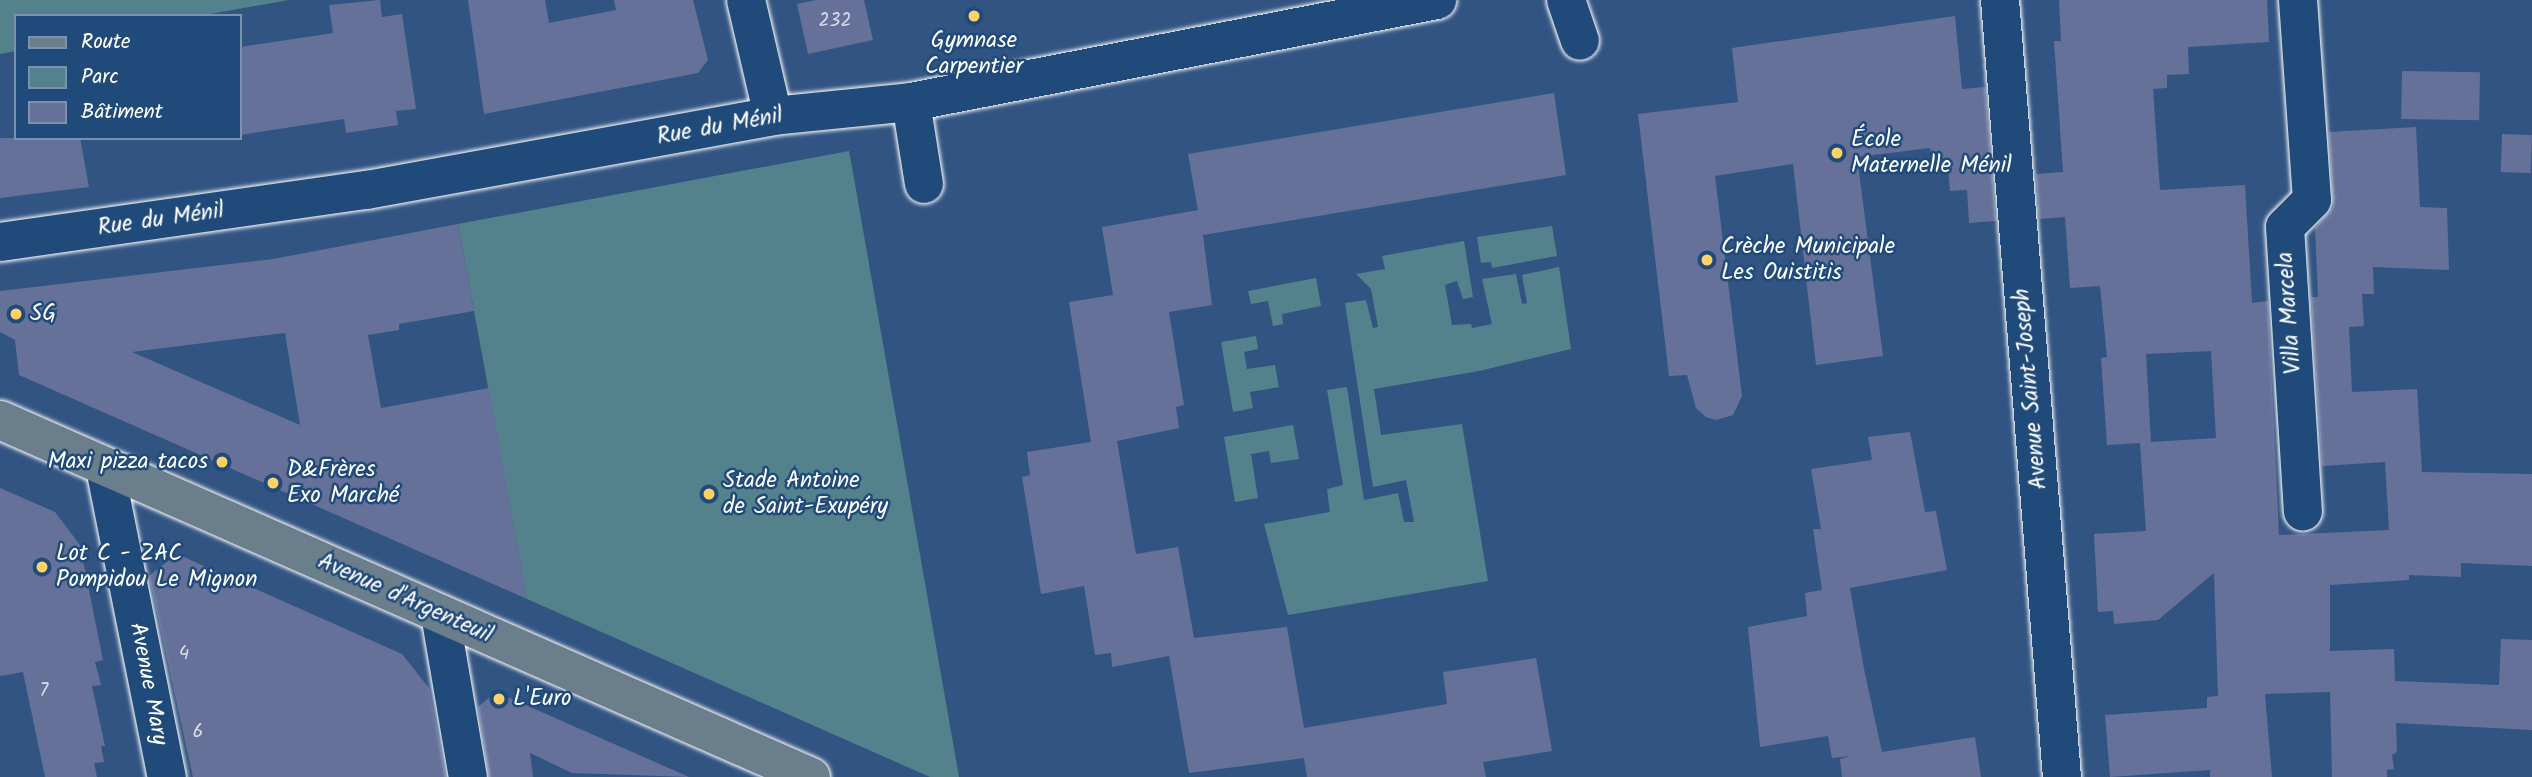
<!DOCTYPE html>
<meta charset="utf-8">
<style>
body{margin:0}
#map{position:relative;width:2532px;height:777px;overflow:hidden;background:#325482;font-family:Kalam,sans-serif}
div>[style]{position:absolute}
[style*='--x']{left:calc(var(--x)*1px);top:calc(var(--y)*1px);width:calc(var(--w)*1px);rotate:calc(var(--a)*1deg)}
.green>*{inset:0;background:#53828c}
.building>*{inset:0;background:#667199;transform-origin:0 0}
.roads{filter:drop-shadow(0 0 2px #fff) drop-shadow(0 0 2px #fff)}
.minor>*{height:38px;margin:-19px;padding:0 19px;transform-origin:19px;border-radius:19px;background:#1f4a7a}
.major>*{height:38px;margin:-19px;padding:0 19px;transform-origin:19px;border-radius:19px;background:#6b7e8b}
.dots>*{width:19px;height:19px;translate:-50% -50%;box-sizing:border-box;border:4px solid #1f4a7a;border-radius:50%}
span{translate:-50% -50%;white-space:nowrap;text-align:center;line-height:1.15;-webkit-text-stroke:5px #1f4a7a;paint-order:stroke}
.number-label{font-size:19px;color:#d9dce6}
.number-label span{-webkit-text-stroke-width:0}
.poi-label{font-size:23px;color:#fff}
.left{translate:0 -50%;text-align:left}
.right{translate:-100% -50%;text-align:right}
.street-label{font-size:23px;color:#fff}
.legend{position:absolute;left:14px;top:14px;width:228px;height:126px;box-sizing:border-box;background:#1f4a7a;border:2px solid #7992af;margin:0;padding:9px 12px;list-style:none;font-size:21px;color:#fff}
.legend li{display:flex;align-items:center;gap:14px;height:35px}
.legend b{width:35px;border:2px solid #7992af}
</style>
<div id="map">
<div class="green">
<i style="clip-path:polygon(0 0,289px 0,199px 16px,16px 16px,16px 51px,0 54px)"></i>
<i style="clip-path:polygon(849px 151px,852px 167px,959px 777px,930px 777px,527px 599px,458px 224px)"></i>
<i style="clip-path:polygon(1552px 226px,1557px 256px,1492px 268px,1491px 262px,1481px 263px,1477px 237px)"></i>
<i style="clip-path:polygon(1464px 241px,1473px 297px,1463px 299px,1457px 281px,1445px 285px,1452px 325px,1471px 324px,1472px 328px,1492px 324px,1482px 279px,1516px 274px,1522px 304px,1527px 303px,1522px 275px,1559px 267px,1571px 349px,1479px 371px,1374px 389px,1381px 435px,1462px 424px,1488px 581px,1288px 615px,1264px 524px,1330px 512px,1327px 489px,1343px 485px,1327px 390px,1347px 387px,1364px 500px,1398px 493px,1404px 522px,1414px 522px,1406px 480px,1373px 487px,1345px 303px,1366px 300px,1373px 328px,1378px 327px,1371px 289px,1356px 274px,1385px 269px,1382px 256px)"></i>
<i style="clip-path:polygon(1316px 278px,1321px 306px,1282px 314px,1283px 324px,1273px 326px,1268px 301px,1251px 304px,1248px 291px)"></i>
<i style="clip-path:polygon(1256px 336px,1258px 349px,1244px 352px,1247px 369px,1275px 365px,1279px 387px,1250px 392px,1253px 408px,1233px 412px,1221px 342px)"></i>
<i style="clip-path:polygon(1293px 425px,1299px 459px,1271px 463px,1269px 451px,1251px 454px,1258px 498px,1235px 502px,1224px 437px)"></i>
</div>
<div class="building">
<i style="clip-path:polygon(380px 0,382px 17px,402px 14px,416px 109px,396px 111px,398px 125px,346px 133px,344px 119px,240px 135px,240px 47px,333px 33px,329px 5px)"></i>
<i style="clip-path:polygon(468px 0,545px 0,549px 23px,616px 10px,614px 0,693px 0,708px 60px,698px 73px,484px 114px)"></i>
<i style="clip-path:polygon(816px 0,864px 0,873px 40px,808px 54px,797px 4px)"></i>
<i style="clip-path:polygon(evenodd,2059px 0,2267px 0,2269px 42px,2188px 47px,2189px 74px,2167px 75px,2167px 88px,2153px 89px,2160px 190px,2245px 185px,2252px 303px,2268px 301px,2279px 535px,2389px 530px,2385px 462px,2322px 466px,2311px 297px,2318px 297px,2315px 228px,2333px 207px,2329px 132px,2416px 127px,2420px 207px,2447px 208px,2449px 270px,2373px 267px,2374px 294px,2362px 294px,2364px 326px,2349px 327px,2352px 392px,2417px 389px,2422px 472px,2532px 474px,2532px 566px,2461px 563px,2461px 577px,2409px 575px,2409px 580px,2330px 585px,2330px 651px,2394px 649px,2395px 681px,2499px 685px,2501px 639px,2532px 640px,2532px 730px,2396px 723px,2397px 752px,2392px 755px,2394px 769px,2387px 770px,2387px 777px,2332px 777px,2330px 692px,2265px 694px,2272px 777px,2210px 777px,2210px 770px,2110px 777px,2105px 715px,2207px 708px,2207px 697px,2218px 696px,2214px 573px,2158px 620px,2114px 624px,2113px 611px,2098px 612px,2094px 534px,2146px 531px,2140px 443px,2107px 445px,2101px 358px,2107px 357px,2100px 286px,2070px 288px,2065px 217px,2039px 219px,2036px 174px,2063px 172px,2054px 41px,2061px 41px,2059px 0,2211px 351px,2216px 438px,2151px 442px,2146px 354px,2211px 351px)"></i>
<i style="clip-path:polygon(1955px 16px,1962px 89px,1985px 87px,1996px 221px,1969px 223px,1967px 190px,1950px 191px,1947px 158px,1932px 160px,1930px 148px,1857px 157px,1883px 356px,1816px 365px,1793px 164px,1715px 176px,1742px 396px,1733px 415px,1716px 420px,1706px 417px,1696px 408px,1687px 375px,1669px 376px,1638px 114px,1738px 102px,1732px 48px)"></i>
<i style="left:2402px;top:71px;width:78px;height:48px;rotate:1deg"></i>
<i style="clip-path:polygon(1554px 93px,1566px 175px,1203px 235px,1212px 305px,1169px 312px,1184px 405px,1176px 407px,1179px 428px,1117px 441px,1136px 554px,1178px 547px,1194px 638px,1287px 627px,1304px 728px,1447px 704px,1443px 672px,1536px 658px,1552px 751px,1483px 762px,1486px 777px,1307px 777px,1304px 758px,1189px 773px,1169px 656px,1112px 667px,1111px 653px,1095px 655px,1084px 586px,1041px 594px,1022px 477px,1030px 475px,1027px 452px,1091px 442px,1069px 302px,1113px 295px,1102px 227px,1198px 210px,1188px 154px)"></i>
<i style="left:2502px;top:134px;width:30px;height:38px;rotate:2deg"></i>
<i style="clip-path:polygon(0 138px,80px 138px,89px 187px,0 198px)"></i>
<i style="clip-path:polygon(evenodd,458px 224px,474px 311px,399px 324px,399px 330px,368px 335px,381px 408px,489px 388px,527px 599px,19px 375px,15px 340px,0 332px,0 291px,273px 259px,458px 224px,285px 333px,300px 425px,132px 352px,285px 333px)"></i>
<i style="clip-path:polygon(1910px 432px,1925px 512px,1936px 511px,1947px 570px,1850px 588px,1864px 669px,1882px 752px,1975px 737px,1981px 777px,1842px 777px,1840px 759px,1851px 756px,1832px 758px,1828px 736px,1760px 747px,1748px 627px,1807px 616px,1805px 593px,1822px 590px,1813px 529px,1821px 529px,1811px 469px,1872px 460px,1868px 437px)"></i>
<i style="clip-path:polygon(0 488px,55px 512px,80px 545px,103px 660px,95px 662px,101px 685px,92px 686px,105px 746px,101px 746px,104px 762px,94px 763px,97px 777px,45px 777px,23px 672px,0 676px)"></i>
<i style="clip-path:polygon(177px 554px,402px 654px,429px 688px,446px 777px,193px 777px,149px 576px)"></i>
<i style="clip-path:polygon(496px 692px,689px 777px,572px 773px,530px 753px,533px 777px,489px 777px,478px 707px)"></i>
</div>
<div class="roads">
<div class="minor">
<i style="--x:746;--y:0;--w:119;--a:76.9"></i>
<i style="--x:1566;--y:0;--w:43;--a:71.1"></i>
<i style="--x:2000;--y:0;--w:779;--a:85.44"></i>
<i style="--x:2298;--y:0;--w:200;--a:86"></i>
<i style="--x:2312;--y:200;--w:38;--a:135"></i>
<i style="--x:2285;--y:227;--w:285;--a:86.4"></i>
<i style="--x:911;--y:102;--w:83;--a:81"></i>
<i style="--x:0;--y:242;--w:371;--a:-8.1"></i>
<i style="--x:367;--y:190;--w:413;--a:-10.3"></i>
<i style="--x:773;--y:116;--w:139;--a:-5.8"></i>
<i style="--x:911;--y:102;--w:536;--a:-10.97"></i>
<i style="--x:105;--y:468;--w:315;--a:78.7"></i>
<i style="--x:440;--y:614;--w:165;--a:80.3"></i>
</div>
<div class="major">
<i style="--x:0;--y:420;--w:886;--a:23.76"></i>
</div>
</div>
<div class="dots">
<i style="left:974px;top:16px;background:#ffd166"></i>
<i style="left:1837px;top:153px;background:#ffd166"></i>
<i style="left:1707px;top:260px;background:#ffd166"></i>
<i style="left:16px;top:314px;background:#ffd166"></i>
<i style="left:222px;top:462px;background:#ffd166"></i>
<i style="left:273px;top:483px;background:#ffd166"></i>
<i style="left:709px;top:494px;background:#ffd166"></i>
<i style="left:42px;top:567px;background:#ffd166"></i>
<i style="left:499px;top:699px;background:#ffd166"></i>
</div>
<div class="number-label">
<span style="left:835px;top:22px">232</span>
<span style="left:184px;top:655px">4</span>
<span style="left:44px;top:692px">7</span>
<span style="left:198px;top:733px">6</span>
</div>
<div class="poi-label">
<span style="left:974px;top:54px">Gymnase<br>Carpentier</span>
<span class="left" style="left:1851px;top:153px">École<br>Maternelle Ménil</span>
<span class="left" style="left:1721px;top:260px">Crèche Municipale<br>Les Ouistitis</span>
<span class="left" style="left:30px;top:314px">SG</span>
<span class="right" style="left:208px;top:462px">Maxi pizza tacos</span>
<span class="left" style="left:287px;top:483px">D&amp;Frères<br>Exo Marché</span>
<span class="left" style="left:723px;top:494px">Stade Antoine<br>de Saint-Exupéry</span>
<span class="left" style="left:56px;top:567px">Lot C - ZAC<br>Pompidou Le Mignon</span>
<span class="left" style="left:513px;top:699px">L'Euro</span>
</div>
<div class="street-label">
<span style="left:720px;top:127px;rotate:-10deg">Rue du Ménil</span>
<span style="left:161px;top:220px;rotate:-8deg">Rue du Ménil</span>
<span style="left:2290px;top:313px;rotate:-94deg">Villa Marcela</span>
<span style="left:2031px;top:389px;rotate:-95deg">Avenue Saint-Joseph</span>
<span style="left:405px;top:599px;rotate:24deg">Avenue d'Argenteuil</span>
<span style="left:148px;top:684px;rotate:79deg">Avenue Mary</span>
</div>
<ul class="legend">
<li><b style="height:9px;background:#6b7e8b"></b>Route</li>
<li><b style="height:19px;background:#53828c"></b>Parc</li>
<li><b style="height:19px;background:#667199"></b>Bâtiment</li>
</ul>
</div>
